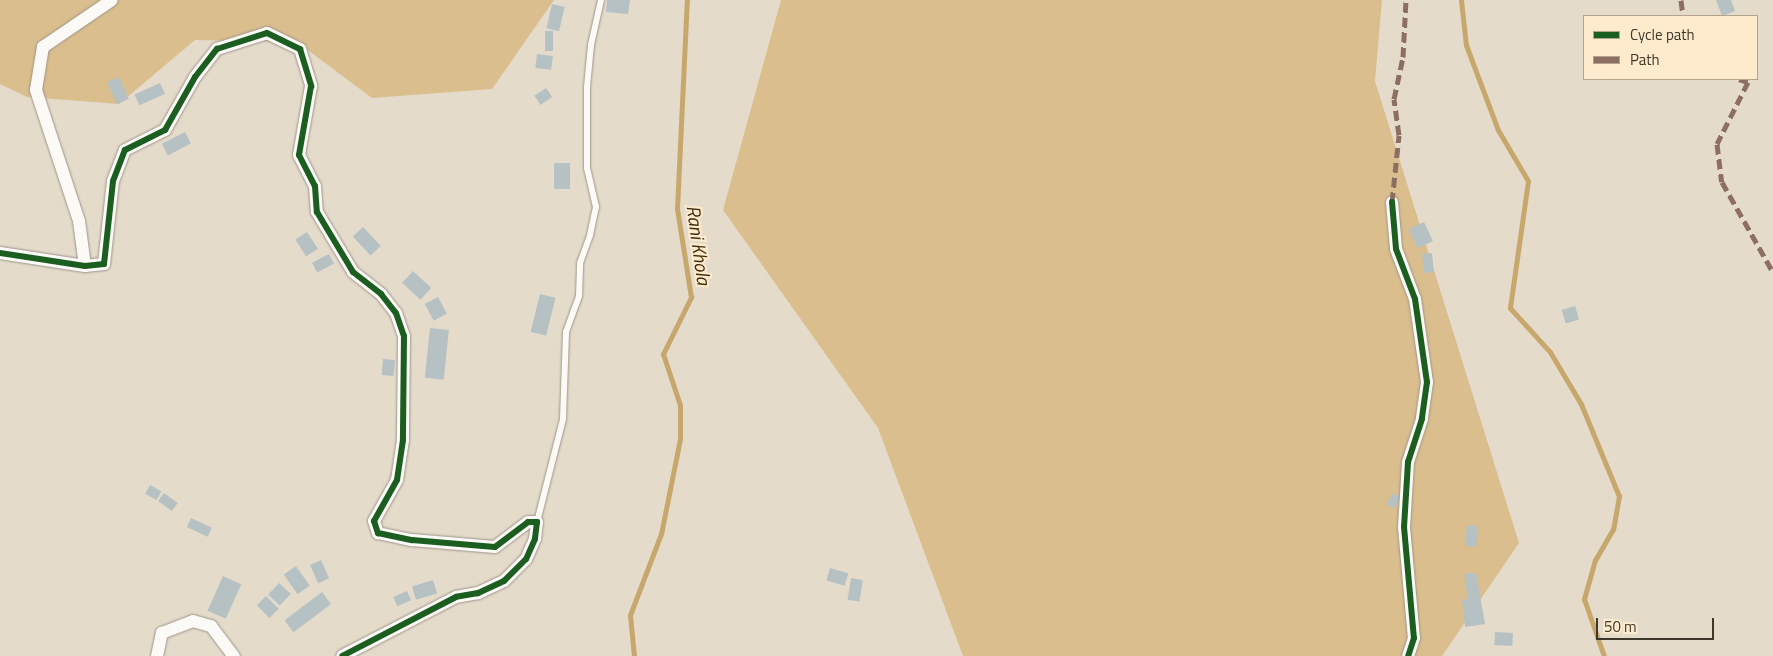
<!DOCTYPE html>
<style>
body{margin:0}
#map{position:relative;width:1773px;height:656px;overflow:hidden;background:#e5dbcb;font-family:"Titillium Web",sans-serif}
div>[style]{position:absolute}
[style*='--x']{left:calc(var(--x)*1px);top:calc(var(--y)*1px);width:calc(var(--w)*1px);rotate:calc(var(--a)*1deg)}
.forest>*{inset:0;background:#dabe8d}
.stream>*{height:5px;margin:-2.5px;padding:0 2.5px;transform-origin:2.5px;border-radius:2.5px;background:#c7a76c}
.building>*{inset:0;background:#b6c1c4;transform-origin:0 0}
.roads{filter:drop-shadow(0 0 1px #9e968a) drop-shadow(0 0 1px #9e968a)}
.lane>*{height:6px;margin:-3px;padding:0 3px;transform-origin:3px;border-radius:3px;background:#fbfaf7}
.street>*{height:12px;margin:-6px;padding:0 6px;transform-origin:6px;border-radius:6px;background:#fbfaf7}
.quiet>*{height:5px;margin-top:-2.5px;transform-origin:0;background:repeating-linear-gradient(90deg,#8d6e63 0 10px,transparent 0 15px)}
.cycleway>*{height:6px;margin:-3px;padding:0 3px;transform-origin:3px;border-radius:3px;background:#1b5e20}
span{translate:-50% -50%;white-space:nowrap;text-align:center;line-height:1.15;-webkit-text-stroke:4px #feebcd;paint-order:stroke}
.water-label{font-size:19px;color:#3e2c0a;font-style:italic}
.legend{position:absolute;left:1583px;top:15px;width:175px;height:65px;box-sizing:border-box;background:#feebcd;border:1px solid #b1a38c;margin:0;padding:6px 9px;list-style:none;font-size:15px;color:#3e372b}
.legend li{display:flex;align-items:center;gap:10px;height:25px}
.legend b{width:25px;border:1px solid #b1a38c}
.scale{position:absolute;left:1596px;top:618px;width:118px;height:22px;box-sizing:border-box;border:2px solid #3e372b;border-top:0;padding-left:6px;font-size:15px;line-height:18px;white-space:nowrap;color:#3e372b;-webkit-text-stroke:4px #feebcd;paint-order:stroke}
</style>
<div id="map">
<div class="forest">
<i style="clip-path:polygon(0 0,554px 0,492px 89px,372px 98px,297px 42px,195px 40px,119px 104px,27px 97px,0 84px)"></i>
<i style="clip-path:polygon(781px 0,1382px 0,1375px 81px,1519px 543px,1442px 656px,963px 656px,878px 428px,723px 210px)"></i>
</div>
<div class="stream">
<i style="--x:1461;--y:0;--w:45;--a:83.7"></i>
<i style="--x:1466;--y:45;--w:91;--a:69.4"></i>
<i style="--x:1498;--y:130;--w:59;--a:59.5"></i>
<i style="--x:1528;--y:181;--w:128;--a:98.1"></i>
<i style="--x:1510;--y:308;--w:59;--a:47.7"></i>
<i style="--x:1550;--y:352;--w:61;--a:59.2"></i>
<i style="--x:1581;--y:404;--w:100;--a:67.6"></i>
<i style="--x:1619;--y:496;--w:34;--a:100"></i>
<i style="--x:1613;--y:529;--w:36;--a:120"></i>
<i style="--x:1595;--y:560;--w:41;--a:105.8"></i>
<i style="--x:1584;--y:599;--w:60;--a:70.7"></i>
<i style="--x:634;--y:656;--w:41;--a:-95.6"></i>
<i style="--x:630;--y:615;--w:87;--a:-69.1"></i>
<i style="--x:661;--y:534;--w:97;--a:-78.7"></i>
<i style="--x:680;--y:439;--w:34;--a:-90"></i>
<i style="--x:680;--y:405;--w:54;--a:-108.4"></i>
<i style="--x:663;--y:354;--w:64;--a:-63.8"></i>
<i style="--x:691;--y:297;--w:89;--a:-99"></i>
<i style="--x:677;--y:209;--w:209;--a:-87.3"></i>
</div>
<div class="building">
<i style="clip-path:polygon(607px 0,630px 0,628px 14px,606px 12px)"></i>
<i style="clip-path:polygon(1716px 0,1731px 0,1735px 11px,1722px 16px)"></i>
<i style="left:552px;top:4px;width:13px;height:25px;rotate:13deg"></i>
<i style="left:545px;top:31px;width:8px;height:20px"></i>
<i style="left:537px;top:54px;width:16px;height:14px;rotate:7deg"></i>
<i style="left:119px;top:77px;width:24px;height:13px;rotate:66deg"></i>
<i style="left:160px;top:83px;width:12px;height:28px;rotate:66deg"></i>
<i style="left:546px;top:88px;width:11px;height:14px;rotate:56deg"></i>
<i style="left:185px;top:132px;width:13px;height:26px;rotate:63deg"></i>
<i style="left:554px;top:163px;width:16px;height:26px"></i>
<i style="left:1424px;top:222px;width:21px;height:17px;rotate:65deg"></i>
<i style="left:363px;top:227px;width:26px;height:14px;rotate:47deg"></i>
<i style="left:307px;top:232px;width:20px;height:14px;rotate:57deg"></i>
<i style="left:1432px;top:253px;width:19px;height:10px;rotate:84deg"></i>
<i style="left:329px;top:254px;width:11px;height:19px;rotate:63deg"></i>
<i style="left:413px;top:271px;width:25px;height:16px;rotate:43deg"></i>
<i style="left:540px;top:294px;width:16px;height:39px;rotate:14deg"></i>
<i style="left:438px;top:297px;width:19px;height:15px;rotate:62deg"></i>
<i style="left:1575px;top:306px;width:14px;height:14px;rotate:73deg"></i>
<i style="left:430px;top:328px;width:19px;height:50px;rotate:6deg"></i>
<i style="left:383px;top:359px;width:12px;height:16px;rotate:5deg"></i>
<i style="left:150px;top:485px;width:13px;height:10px;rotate:29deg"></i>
<i style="left:164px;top:493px;width:17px;height:10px;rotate:36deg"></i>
<i style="left:1393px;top:493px;width:9px;height:13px;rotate:32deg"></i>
<i style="left:191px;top:518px;width:23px;height:10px;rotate:25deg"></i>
<i style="left:1467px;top:525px;width:11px;height:21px;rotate:5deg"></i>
<i style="left:321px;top:560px;width:20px;height:12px;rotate:66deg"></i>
<i style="left:296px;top:566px;width:24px;height:15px;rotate:55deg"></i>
<i style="left:830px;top:568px;width:19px;height:13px;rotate:16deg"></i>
<i style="clip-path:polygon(1476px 573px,1485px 624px,1465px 627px,1462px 600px,1468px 599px,1464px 574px)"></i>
<i style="left:223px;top:576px;width:20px;height:38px;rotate:24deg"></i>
<i style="left:851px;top:578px;width:12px;height:22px;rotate:9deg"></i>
<i style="left:433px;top:580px;width:14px;height:22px;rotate:73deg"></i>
<i style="left:279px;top:583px;width:16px;height:16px;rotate:43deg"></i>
<i style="left:407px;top:591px;width:10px;height:15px;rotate:66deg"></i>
<i style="left:322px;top:592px;width:15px;height:47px;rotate:53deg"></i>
<i style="left:266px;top:596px;width:18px;height:13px;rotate:45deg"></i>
<i style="left:1495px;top:632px;width:18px;height:13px;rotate:3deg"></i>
</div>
<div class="roads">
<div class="lane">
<i style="--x:537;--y:522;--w:106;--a:-75.8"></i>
<i style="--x:563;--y:419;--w:87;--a:-88"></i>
<i style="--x:566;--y:332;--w:38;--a:-70"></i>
<i style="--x:579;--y:296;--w:33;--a:-88"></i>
<i style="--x:580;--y:263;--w:30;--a:-70"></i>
<i style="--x:590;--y:235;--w:29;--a:-78"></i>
<i style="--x:596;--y:207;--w:40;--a:-103"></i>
<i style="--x:587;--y:168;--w:81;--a:-90"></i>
<i style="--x:587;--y:87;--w:42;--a:-84.6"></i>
<i style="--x:591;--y:45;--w:46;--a:-77.5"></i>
</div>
<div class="street">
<i style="--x:1392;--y:202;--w:47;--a:85.1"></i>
<i style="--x:1396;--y:249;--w:53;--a:69.2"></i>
<i style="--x:1415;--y:299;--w:84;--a:81.8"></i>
<i style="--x:1427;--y:382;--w:37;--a:98"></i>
<i style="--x:1422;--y:419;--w:45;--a:108"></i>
<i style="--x:1408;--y:462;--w:65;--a:93.5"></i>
<i style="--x:1404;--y:527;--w:111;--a:84.9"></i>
<i style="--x:1414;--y:638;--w:19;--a:108"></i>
<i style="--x:0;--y:253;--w:86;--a:8.7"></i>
<i style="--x:85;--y:266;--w:19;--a:-6"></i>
<i style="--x:104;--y:264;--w:83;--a:-83.8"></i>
<i style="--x:113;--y:181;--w:33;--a:-69"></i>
<i style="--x:125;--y:150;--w:45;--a:-26.6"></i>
<i style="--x:165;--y:130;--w:61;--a:-60.5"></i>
<i style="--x:195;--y:77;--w:36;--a:-52"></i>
<i style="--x:217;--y:49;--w:52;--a:-17.7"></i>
<i style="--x:267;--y:33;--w:37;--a:26"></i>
<i style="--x:300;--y:49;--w:39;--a:73"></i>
<i style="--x:311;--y:86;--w:70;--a:99.9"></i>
<i style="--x:299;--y:155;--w:35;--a:63"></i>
<i style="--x:315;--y:186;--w:26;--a:86"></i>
<i style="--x:317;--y:212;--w:70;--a:59"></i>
<i style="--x:353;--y:272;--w:36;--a:38"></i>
<i style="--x:381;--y:294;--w:24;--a:52"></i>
<i style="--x:396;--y:313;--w:24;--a:71"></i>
<i style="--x:404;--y:336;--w:104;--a:90.6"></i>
<i style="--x:403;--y:440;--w:40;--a:98.5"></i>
<i style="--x:397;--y:480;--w:47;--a:119.3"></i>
<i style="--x:374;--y:521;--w:13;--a:72"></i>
<i style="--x:378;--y:533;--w:35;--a:12"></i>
<i style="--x:412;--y:540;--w:83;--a:4.8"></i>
<i style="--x:495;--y:547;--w:41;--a:-37.1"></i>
<i style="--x:528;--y:522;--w:9;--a:0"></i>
<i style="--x:537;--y:522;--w:17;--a:97"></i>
<i style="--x:535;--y:539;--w:22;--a:114"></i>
<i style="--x:526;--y:559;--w:31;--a:135"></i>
<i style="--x:504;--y:581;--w:29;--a:155"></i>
<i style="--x:478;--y:593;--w:22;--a:170"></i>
<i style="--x:456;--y:597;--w:128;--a:152.6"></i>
<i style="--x:85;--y:266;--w:45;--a:-97.6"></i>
<i style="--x:79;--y:221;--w:138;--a:-108.2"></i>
<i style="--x:36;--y:90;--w:44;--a:-80.8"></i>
<i style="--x:43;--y:47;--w:83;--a:-34.3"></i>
<i style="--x:157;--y:656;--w:24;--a:-78"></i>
<i style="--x:162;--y:633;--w:33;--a:-21"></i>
<i style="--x:193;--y:621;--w:19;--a:16"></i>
<i style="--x:211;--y:626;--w:38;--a:53"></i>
</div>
</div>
<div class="quiet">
<i style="--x:1681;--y:0;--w:16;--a:83"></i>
<i style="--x:1739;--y:79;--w:9;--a:18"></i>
<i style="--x:1748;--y:82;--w:69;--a:116.6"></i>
<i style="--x:1717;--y:144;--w:38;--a:83"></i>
<i style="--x:1722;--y:182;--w:103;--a:60.5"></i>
<i style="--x:1392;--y:202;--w:67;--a:-84"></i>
<i style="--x:1399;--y:135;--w:36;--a:-98"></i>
<i style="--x:1394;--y:99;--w:43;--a:-77.9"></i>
<i style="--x:1403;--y:57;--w:57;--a:-87"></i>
</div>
<div class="cycleway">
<i style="--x:1392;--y:202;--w:47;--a:85.1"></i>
<i style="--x:1396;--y:249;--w:53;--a:69.2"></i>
<i style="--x:1415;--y:299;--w:84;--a:81.8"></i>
<i style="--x:1427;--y:382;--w:37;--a:98"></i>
<i style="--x:1422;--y:419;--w:45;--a:108"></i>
<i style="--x:1408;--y:462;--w:65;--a:93.5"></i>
<i style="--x:1404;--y:527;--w:111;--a:84.9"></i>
<i style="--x:1414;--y:638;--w:19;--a:108"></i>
<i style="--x:0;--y:253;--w:86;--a:8.7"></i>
<i style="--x:85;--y:266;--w:19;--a:-6"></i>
<i style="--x:104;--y:264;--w:83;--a:-83.8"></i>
<i style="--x:113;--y:181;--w:33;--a:-69"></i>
<i style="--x:125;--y:150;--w:45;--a:-26.6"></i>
<i style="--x:165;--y:130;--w:61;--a:-60.5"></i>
<i style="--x:195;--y:77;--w:36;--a:-52"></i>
<i style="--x:217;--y:49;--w:52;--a:-17.7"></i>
<i style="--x:267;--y:33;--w:37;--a:26"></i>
<i style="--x:300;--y:49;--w:39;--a:73"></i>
<i style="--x:311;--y:86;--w:70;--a:99.9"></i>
<i style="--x:299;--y:155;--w:35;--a:63"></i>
<i style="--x:315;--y:186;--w:26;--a:86"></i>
<i style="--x:317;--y:212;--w:70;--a:59"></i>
<i style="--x:353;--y:272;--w:36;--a:38"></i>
<i style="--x:381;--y:294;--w:24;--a:52"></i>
<i style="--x:396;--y:313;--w:24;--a:71"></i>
<i style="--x:404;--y:336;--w:104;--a:90.6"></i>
<i style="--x:403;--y:440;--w:40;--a:98.5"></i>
<i style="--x:397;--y:480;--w:47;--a:119.3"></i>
<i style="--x:374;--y:521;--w:13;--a:72"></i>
<i style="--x:378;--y:533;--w:35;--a:12"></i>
<i style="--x:412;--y:540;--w:83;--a:4.8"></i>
<i style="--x:495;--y:547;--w:41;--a:-37.1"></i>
<i style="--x:528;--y:522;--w:9;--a:0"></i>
<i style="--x:537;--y:522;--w:17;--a:97"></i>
<i style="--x:535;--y:539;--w:22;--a:114"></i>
<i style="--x:526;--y:559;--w:31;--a:135"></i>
<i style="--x:504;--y:581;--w:29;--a:155"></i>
<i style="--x:478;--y:593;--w:22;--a:170"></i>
<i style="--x:456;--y:597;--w:128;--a:152.6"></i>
</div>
<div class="water-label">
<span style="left:699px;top:245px;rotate:82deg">Rani Khola</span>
</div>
<ul class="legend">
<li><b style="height:6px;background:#1b5e20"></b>Cycle path</li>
<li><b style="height:6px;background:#8d6e63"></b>Path</li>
</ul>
<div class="scale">50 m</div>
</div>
